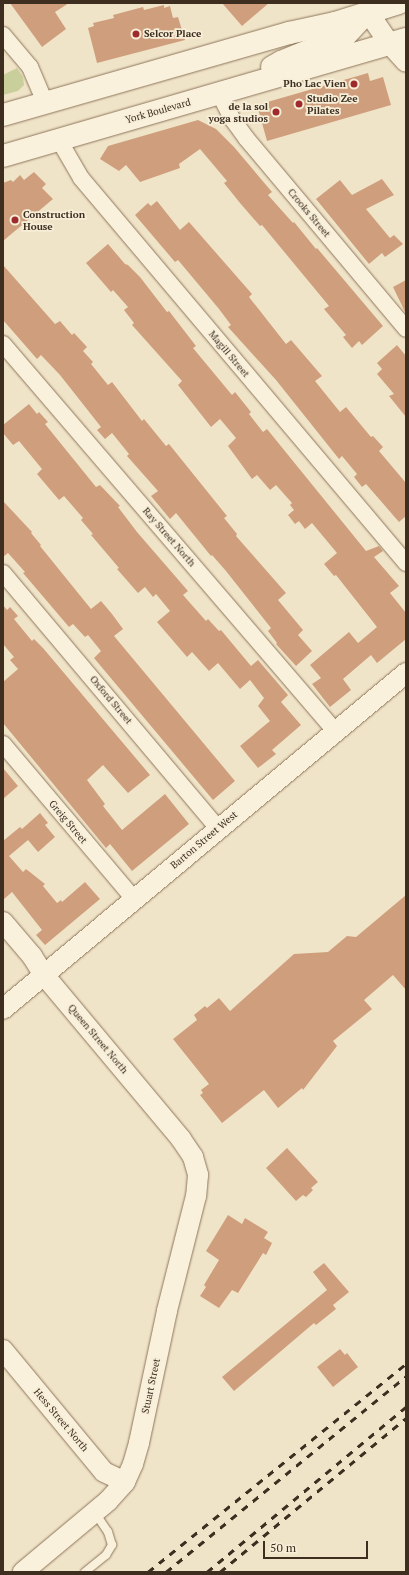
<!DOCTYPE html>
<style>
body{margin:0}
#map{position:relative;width:409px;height:1575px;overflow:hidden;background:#f0e4c8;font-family:"PT Serif",serif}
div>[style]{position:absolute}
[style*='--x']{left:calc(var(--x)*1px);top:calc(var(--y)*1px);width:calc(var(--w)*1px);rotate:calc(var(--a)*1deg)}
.green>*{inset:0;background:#c9cf9b}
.building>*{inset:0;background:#cf9f7d}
.roads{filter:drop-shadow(0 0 1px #8d765c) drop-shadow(0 0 1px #8d765c)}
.service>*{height:8px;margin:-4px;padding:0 4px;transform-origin:4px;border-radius:4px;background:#faf1dc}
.minor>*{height:16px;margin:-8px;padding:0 8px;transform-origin:8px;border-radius:8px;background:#faf1dc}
.tertiary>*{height:20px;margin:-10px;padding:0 10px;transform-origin:10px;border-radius:10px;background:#faf1dc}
.secondary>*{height:22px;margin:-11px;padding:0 11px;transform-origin:11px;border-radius:11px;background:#faf1dc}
.rail>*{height:3px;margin-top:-1.5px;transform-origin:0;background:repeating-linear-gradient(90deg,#3d2e20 0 7px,transparent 0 14px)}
.dots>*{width:11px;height:11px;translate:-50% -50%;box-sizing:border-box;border:2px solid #f7eed8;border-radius:50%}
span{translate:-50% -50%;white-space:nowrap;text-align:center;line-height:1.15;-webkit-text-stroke:3.5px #f7eed8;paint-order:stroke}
.poi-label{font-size:10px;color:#3d2e20;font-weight:700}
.left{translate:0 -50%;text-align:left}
.right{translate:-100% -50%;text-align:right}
.street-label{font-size:10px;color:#3d2e20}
.frame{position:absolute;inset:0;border:4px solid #3d2e20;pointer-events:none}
.scale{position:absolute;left:263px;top:1541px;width:105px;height:18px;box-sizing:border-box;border:2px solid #3d2e20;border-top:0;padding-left:5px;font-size:12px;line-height:14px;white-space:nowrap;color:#3d2e20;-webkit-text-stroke:3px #f7eed8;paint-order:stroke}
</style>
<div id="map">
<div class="green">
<i style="clip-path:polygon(17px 68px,23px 77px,24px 85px,18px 91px,3px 95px,3px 75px)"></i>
</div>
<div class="building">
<i style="clip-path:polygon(10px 3px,69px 3px,55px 12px,66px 29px,42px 47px)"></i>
<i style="clip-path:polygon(222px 3px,269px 3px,242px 26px)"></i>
<i style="clip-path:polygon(164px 5px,164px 8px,170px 6px,173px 18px,178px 17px,185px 40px,97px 63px,88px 28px,94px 26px,93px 23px,114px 18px,113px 15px,143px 7px,144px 10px)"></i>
<i style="clip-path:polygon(368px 73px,370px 81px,383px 77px,391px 105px,267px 141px,257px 105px)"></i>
<i style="clip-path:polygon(198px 120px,216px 129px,234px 147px,272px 192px,268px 195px,293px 223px,294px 222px,316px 249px,317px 248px,383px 326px,362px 345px,359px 341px,352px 348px,343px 337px,346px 335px,324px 309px,329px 306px,262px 225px,260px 226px,240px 203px,224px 183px,227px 181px,200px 149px,179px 164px,180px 168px,140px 182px,126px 165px,119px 171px,100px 159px,108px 146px)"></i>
<i style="clip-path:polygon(34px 172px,46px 184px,42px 188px,53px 199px,3px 241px,3px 183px,11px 180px,13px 182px,20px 175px,24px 180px)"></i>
<i style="clip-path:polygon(382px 179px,394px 195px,366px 209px,390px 238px,394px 235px,403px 244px,385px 257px,382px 253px,369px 264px,316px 199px,340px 180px,352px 195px)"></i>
<i style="clip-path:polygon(157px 201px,180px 230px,189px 222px,252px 294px,249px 297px,286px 344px,291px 340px,322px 376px,315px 381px,340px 412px,346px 407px,371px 437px,373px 436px,383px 447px,379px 451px,406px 483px,406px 516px,399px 522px,366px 484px,362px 487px,354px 477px,357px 474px,342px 456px,339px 459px,276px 380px,228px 327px,231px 325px,219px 309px,178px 260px,175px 262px,135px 215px,148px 203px,151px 206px)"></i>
<i style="clip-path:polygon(108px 244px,125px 264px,128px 265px,140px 277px,167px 312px,169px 311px,196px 346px,193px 348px,232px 395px,235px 392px,251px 412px,249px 414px,263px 432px,267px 429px,366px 551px,379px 546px,383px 551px,374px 557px,399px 586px,390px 593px,406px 613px,406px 639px,377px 663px,371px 655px,343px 679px,351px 690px,330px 707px,312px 684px,321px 678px,310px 665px,349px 632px,358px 643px,377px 627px,336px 575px,334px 576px,324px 564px,337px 553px,312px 523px,305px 529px,299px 521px,295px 524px,288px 515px,294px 510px,290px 505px,292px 503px,276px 485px,270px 490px,257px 475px,252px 479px,228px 446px,236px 438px,220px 419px,211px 427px,178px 385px,182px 381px,132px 325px,134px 323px,124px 310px,128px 307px,113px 290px,111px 292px,86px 263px)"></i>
<i style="clip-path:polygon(3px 265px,55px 324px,60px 321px,72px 335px,74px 333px,87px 347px,83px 351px,93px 362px,91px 364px,108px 385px,112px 382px,142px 421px,144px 419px,166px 446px,169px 444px,227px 516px,224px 518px,237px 534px,236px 536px,286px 593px,278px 600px,303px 630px,298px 635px,312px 651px,296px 666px,276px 644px,277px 643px,268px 631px,271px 628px,226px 571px,212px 555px,211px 556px,176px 513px,170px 519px,151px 496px,158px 491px,127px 456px,129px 454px,112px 433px,105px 439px,97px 430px,101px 427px,60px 375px,41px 355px,37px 359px,3px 320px)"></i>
<i style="clip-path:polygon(406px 280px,406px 314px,393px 287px)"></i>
<i style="clip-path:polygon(397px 345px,406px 356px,406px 417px,389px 396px,394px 394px,377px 374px,382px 369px,377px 363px)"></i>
<i style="clip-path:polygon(29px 404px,37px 414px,39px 412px,48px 422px,45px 424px,96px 487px,100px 485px,120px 506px,118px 507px,137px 532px,188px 591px,183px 595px,206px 621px,208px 619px,219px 631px,221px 630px,251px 666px,258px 660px,288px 695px,281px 702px,301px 725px,272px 750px,276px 754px,258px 768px,240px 746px,270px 721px,258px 706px,264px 698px,250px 680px,240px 689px,218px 663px,209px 671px,192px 652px,187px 657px,157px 622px,170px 611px,156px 594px,153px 597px,145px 587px,138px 593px,117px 569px,119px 568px,91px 535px,93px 534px,81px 520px,83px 518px,64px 496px,59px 500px,37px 474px,42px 469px,19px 441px,13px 445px,3px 433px,3px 425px)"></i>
<i style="clip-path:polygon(3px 501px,32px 532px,31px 533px,41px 545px,40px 546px,91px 609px,101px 601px,112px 614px,123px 629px,114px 636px,235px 781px,213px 800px,94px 658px,101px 651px,88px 635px,85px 637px,73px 624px,69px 627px,23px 573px,25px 572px,8px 553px,3px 557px)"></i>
<i style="clip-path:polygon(3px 605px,7px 610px,10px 607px,18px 616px,14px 619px,32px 641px,34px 639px,43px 648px,150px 775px,128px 793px,103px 765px,87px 780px,105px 804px,103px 806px,122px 830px,165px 794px,189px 824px,132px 871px,110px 844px,106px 848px,3px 723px,3px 682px,18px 669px,10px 660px,14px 657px,3px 644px)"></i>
<i style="clip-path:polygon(3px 768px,18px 786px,3px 799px)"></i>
<i style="clip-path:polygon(40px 813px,48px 823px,45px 825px,55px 837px,38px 852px,28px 840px,9px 856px,23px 872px,26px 869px,45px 884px,43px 886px,57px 903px,61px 900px,62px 902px,85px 882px,100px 899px,45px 945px,36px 935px,42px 930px,12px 892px,3px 900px,3px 841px,20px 827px,22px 829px)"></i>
<i style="clip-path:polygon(406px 895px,406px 990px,393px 975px,364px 1000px,372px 1009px,333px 1041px,337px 1046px,303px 1090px,302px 1088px,278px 1108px,264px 1090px,222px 1123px,200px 1095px,203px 1093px,201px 1090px,209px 1084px,173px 1039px,197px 1020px,194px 1015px,205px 1006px,207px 1008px,219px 998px,230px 1011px,294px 954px,328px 952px,347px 936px,356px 937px)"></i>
<i style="clip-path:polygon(287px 1148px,318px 1182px,311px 1188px,313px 1190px,306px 1197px,303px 1195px,296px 1201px,266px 1168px)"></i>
<i style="clip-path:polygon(228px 1215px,242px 1224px,245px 1218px,268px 1232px,264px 1238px,272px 1243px,266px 1255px,263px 1253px,238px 1293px,232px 1290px,219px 1308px,200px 1296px,206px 1287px,204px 1285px,219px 1260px,206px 1251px)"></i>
<i style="clip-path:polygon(324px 1263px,349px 1292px,333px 1305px,336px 1309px,316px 1325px,314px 1323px,234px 1391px,222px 1377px,327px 1290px,313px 1272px)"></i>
<i style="clip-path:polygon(340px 1349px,345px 1355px,347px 1353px,358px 1367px,333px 1387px,317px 1367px)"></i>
</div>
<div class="roads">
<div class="service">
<i style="--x:85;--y:1572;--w:27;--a:-39"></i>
<i style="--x:106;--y:1555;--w:12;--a:-59"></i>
<i style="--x:112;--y:1545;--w:14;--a:-107"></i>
<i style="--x:108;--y:1532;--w:23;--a:-124"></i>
</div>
<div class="minor">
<i style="--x:3;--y:35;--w:42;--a:49.8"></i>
<i style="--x:30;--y:67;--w:38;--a:67"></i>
<i style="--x:219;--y:93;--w:30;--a:63"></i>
<i style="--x:233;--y:120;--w:22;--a:54"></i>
<i style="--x:246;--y:138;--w:249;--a:50"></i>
<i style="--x:59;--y:140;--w:44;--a:59.9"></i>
<i style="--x:81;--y:178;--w:504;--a:49.83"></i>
<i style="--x:3;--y:344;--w:510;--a:49.37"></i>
<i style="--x:3;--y:573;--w:334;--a:49.9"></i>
<i style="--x:3;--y:744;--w:203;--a:49.8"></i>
</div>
<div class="tertiary">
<i style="--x:368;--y:12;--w:37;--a:56"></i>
<i style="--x:389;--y:43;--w:25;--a:48"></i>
<i style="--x:3;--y:922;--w:45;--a:49.5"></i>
<i style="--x:32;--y:956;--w:22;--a:58"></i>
<i style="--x:44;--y:975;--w:214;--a:50.1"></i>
<i style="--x:181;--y:1139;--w:22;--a:56"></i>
<i style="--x:193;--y:1157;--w:19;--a:74"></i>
<i style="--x:198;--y:1175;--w:21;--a:95"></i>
<i style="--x:196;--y:1196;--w:119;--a:104.2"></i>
<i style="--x:167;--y:1311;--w:135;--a:102"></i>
<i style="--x:139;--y:1443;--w:22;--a:106"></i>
<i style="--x:133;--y:1464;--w:20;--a:114"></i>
<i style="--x:125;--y:1482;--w:25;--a:132"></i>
<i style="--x:108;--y:1501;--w:111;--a:140.1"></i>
<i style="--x:3;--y:1009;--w:525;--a:-39.82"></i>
<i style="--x:3;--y:1350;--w:158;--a:50.4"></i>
<i style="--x:104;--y:1472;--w:23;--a:25"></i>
</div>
<div class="secondary">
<i style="--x:272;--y:67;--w:10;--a:-29"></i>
<i style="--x:281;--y:62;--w:69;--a:-22.1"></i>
<i style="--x:345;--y:36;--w:26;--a:-47"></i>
<i style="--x:3;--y:115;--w:298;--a:-16"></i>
<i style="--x:289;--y:33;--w:47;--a:-12.3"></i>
<i style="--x:335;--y:23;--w:67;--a:-17.4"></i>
<i style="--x:3;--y:156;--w:420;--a:-16.2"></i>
</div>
</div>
<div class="rail">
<i style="--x:148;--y:1572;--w:331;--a:-38.9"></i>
<i style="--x:166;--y:1572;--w:310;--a:-39.2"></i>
<i style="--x:207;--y:1572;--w:259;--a:-39.7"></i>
<i style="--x:220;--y:1572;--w:241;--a:-39.6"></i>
</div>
<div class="dots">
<i style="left:136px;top:34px;background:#9e2a2b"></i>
<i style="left:354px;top:84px;background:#9e2a2b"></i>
<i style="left:299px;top:104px;background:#9e2a2b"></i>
<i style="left:276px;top:112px;background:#9e2a2b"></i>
<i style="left:15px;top:220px;background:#9e2a2b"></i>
</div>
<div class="poi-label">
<span class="left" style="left:144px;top:34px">Selcor Place</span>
<span class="right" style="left:346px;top:84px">Pho Lac Vien</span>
<span class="left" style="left:307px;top:104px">Studio Zee<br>Pilates</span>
<span class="right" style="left:268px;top:112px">de la sol<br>yoga studios</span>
<span class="left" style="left:23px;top:220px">Construction<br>House</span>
</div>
<div class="street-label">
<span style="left:158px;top:111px;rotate:-16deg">York Boulevard</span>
<span style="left:309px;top:213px;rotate:50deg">Crooks Street</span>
<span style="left:229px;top:354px;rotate:50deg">Magill Street</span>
<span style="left:169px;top:537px;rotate:49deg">Ray Street North</span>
<span style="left:111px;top:700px;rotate:50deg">Oxford Street</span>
<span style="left:68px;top:822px;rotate:50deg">Greig Street</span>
<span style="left:204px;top:840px;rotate:-40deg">Barton Street West</span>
<span style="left:98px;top:1039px;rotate:50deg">Queen Street North</span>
<span style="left:151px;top:1386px;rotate:-78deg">Stuart Street</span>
<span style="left:61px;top:1420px;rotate:50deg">Hess Street North</span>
</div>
<div class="frame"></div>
<div class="scale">50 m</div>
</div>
